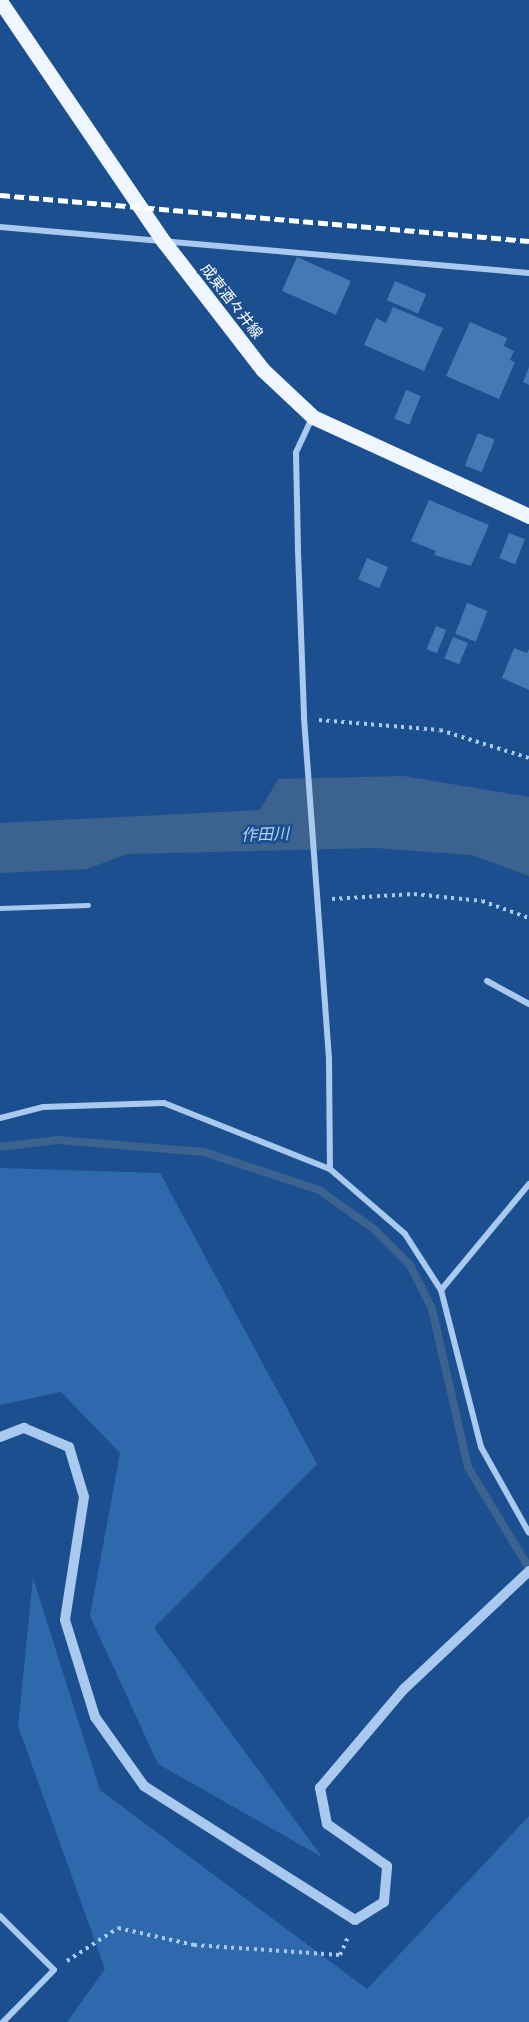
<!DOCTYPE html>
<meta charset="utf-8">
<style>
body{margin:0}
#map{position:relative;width:529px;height:2022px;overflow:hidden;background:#1b4f8f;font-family:"IBM Plex Sans","Noto Sans JP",sans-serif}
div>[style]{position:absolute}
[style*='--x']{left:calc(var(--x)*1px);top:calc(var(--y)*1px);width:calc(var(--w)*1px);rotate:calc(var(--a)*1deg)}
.green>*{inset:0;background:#2e69ad}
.water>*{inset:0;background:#3c6290}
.stream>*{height:8px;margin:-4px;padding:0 4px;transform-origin:4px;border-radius:4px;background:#3c6290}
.building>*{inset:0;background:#4478b7;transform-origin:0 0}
.path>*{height:4px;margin-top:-2px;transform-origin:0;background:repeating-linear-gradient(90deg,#a9c9ee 0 3px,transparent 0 7.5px)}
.service>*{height:4.5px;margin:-2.25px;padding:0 2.25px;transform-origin:2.25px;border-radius:2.25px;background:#a9c9ee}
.minor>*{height:6px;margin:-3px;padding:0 3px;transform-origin:3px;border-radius:3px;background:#a9c9ee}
.tertiary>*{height:10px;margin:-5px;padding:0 5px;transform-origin:5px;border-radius:5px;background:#a9c9ee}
.primary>*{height:15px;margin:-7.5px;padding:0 7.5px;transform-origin:7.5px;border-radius:7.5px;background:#f0f6ff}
.rail>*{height:4.5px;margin-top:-2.25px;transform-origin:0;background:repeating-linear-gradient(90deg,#fff 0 10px,transparent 0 14.5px)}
span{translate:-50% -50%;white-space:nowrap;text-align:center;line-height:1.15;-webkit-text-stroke:5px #1b4f8f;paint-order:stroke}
.street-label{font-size:15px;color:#fff}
.water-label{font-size:16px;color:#b5d3f5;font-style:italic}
</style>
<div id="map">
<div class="green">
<i style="clip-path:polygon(0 1168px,160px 1173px,317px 1464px,154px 1628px,322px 1857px,158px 1764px,90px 1616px,120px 1453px,61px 1392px,0 1405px)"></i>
<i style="clip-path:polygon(33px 1578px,100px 1790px,367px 1989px,529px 1816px,529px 2022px,67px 2022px,105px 1969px,18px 1726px)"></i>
</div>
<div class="water">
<i style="clip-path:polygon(403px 776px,529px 797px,529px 876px,472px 855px,375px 848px,127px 854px,87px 869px,0 873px,0 823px,260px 810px,278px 779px)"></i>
</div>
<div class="stream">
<i style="--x:0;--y:1147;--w:57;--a:-7"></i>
<i style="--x:57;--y:1140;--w:147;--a:4.7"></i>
<i style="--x:204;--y:1152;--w:121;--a:18.3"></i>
<i style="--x:319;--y:1190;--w:67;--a:35.3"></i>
<i style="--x:374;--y:1229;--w:51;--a:45"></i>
<i style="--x:410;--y:1265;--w:49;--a:63.4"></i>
<i style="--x:432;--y:1309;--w:162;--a:77.2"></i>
<i style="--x:468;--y:1467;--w:118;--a:58.9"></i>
</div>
<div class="building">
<i style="left:297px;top:257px;width:59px;height:37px;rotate:24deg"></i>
<i style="left:395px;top:281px;width:34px;height:21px;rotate:23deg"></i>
<i style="clip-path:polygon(393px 307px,443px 328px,424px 371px,364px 345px,376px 318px,386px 323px)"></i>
<i style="clip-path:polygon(470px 322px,507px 338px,504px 346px,514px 351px,510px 360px,515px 362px,499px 399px,446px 376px)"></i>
<i style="clip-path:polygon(529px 367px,529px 385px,523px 382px)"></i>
<i style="left:406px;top:390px;width:16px;height:31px;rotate:22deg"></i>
<i style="left:478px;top:433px;width:18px;height:35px;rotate:22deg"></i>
<i style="clip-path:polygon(429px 500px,489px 525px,471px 566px,434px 555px,436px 551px,411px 541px)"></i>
<i style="left:509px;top:533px;width:17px;height:27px;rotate:21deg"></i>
<i style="left:367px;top:558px;width:23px;height:23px;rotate:23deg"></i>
<i style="left:467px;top:603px;width:22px;height:33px;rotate:21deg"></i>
<i style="left:436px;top:626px;width:11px;height:25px;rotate:22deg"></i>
<i style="left:453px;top:637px;width:16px;height:23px;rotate:22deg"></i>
<i style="clip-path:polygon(514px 648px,527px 653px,529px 649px,529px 690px,502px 678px)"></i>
</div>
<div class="path">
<i style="--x:319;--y:720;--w:121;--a:4.7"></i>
<i style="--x:440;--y:730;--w:93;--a:17.5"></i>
<i style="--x:332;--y:899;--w:82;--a:-3.5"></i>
<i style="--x:414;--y:894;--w:68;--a:5.9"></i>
<i style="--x:482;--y:901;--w:50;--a:19.9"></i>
<i style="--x:67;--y:1961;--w:61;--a:-32.9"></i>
<i style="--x:118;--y:1928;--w:78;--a:12.6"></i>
<i style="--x:194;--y:1945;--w:146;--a:3.9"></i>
<i style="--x:340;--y:1955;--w:20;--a:-66"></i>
</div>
<div class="service">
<i style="--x:0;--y:908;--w:88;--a:-2"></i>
</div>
<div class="minor">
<i style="--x:0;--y:227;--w:531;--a:4.97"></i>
<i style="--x:312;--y:418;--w:38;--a:115"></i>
<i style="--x:296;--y:453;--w:98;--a:88.8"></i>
<i style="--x:298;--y:551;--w:167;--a:87.9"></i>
<i style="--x:304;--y:718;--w:342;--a:85.8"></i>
<i style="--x:329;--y:1059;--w:110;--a:89.5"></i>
<i style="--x:487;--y:981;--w:48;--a:28.7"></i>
<i style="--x:0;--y:1118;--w:44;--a:-14.3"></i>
<i style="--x:43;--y:1107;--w:121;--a:-1.9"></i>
<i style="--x:164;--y:1103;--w:179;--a:21.7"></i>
<i style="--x:330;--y:1169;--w:99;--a:40.9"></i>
<i style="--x:405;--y:1234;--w:67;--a:57.3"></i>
<i style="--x:441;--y:1290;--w:162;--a:75.7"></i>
<i style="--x:481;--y:1447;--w:98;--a:60.8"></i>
<i style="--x:441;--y:1290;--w:138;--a:-50.3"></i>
<i style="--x:0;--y:1916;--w:76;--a:45"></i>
<i style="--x:54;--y:1970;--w:73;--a:134.4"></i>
</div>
<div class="tertiary">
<i style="--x:0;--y:1437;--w:26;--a:-21"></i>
<i style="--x:24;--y:1428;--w:49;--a:22.9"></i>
<i style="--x:69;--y:1447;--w:52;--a:73.3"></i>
<i style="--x:84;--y:1497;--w:124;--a:98.8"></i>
<i style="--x:65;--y:1620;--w:102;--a:72.8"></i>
<i style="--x:95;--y:1717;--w:85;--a:54.6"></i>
<i style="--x:144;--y:1786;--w:250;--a:32.4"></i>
<i style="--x:355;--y:1920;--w:34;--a:-32"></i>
<i style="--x:384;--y:1902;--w:36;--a:-85"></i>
<i style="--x:387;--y:1866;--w:73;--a:-145"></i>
<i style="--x:327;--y:1824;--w:37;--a:-101"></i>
<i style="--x:320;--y:1788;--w:130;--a:-49.7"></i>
<i style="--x:404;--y:1689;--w:172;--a:-43.3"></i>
</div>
<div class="primary">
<i style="--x:0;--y:1;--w:292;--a:55.8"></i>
<i style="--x:164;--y:242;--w:162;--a:52.3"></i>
<i style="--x:263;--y:370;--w:69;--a:43.2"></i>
<i style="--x:313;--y:417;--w:238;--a:24.6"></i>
</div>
<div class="rail">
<i style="--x:0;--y:195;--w:531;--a:4.97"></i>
</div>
<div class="street-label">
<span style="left:232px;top:301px;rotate:52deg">成東酒々井線</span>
</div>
<div class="water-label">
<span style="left:265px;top:834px;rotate:-2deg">作田川</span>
</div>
</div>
